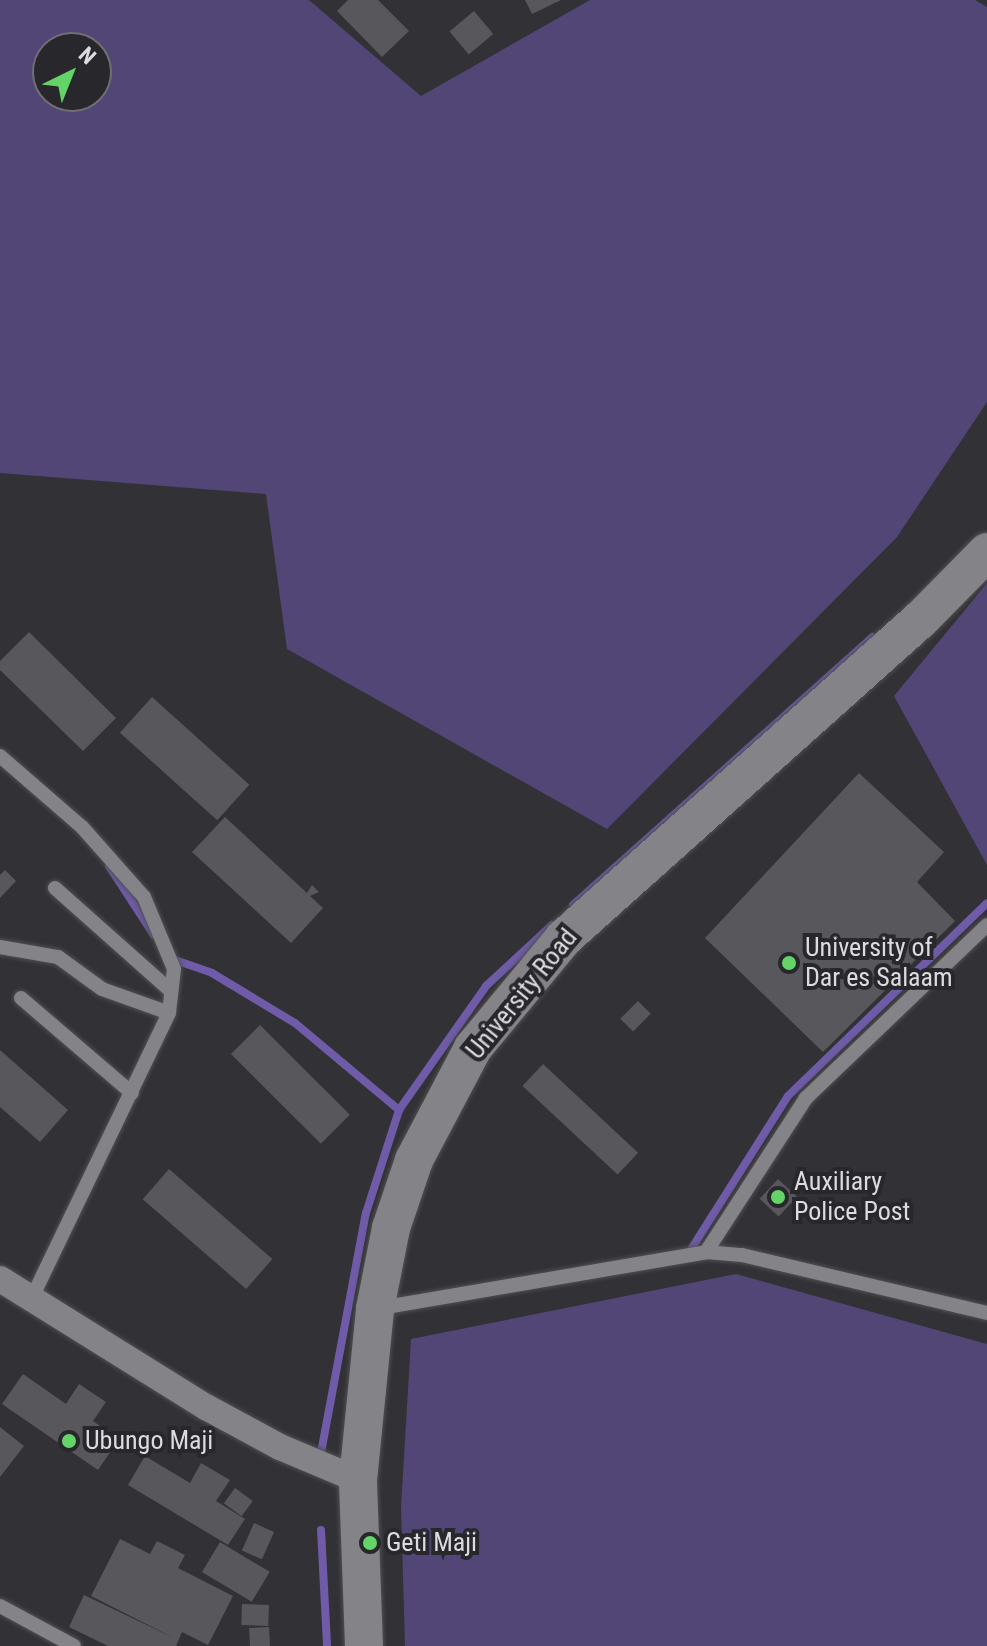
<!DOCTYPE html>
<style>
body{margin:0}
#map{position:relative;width:987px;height:1646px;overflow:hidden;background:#323135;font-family:"Roboto Condensed",sans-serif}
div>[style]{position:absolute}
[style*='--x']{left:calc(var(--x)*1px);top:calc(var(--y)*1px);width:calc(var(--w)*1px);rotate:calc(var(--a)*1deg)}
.green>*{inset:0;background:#524676}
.stream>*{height:8px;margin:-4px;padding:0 4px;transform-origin:4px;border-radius:4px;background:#6f5ba8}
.building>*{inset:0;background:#58575b;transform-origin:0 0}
.roads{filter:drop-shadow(0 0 2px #504f52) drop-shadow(0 0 2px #504f52)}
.lane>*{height:14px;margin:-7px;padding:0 7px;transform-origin:7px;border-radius:7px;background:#848388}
.street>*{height:26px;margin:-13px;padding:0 13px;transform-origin:13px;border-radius:13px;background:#848388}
.secondary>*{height:38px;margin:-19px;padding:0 19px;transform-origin:19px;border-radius:19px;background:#848388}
.dots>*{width:22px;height:22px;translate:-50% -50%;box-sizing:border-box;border:4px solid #28272b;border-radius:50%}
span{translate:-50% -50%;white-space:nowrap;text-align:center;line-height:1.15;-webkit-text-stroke:8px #28272b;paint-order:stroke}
.poi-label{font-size:26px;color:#dcdbde}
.left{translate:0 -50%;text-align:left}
.street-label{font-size:26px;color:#dcdbde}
.north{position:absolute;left:32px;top:32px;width:80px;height:80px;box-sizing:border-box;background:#28272b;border:2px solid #706f73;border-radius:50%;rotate:43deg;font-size:22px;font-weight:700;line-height:32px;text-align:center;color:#dcdbde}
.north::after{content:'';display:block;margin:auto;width:28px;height:36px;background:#64d468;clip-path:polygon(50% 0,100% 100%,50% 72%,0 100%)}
</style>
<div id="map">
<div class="green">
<i style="clip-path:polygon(evenodd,0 0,309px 0,421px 96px,590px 0,975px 0,987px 7px,987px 402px,897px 537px,607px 829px,287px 649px,266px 494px,0 473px,0 0,96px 48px,96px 96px,48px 96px,48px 48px,96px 48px)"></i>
<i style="clip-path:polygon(987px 583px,987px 865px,894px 696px)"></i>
<i style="clip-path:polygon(736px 1274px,987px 1344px,987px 1646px,405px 1646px,401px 1507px,411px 1339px)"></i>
</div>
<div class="stream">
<i style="--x:109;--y:866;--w:82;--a:56.9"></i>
<i style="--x:573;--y:905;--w:402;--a:-41.8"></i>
<i style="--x:175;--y:960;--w:39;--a:19"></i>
<i style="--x:212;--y:973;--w:97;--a:31.1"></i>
<i style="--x:295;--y:1023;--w:136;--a:39.9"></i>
<i style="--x:690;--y:1251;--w:183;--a:-57.7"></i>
<i style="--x:788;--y:1096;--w:277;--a:-44.1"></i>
<i style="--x:320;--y:1458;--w:249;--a:-79.4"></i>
<i style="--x:366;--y:1213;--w:108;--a:-72.2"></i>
<i style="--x:399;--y:1110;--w:151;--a:-54.9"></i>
<i style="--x:486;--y:986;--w:90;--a:-42.7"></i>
<i style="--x:321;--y:1530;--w:116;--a:87"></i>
</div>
<div class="building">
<i style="clip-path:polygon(348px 0,378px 0,409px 31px,382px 57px,337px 11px)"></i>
<i style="clip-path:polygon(525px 0,561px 0,532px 14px)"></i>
<i style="left:474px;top:11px;width:30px;height:32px;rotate:50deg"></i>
<i style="clip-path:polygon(29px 632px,116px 718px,83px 751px,0 670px,0 661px)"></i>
<i style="left:152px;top:697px;width:131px;height:48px;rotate:42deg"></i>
<i style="clip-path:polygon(859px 773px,944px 852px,917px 882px,955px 921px,823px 1052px,705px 938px)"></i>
<i style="clip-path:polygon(225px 817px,307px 893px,312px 885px,319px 892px,310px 896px,323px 908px,291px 943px,192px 852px)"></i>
<i style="clip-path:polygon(5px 870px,16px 881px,0 898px,0 875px)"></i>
<i style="left:638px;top:1001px;width:18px;height:25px;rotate:45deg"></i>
<i style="left:260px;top:1025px;width:127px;height:41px;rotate:45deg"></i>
<i style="clip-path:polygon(0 1050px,68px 1110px,40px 1142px,0 1107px)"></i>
<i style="left:543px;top:1064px;width:130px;height:30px;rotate:43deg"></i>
<i style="left:169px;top:1169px;width:137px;height:40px;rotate:41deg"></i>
<i style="left:778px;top:1179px;width:26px;height:27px;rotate:43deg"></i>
<i style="clip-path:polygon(23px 1374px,66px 1404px,79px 1384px,106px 1402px,93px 1421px,119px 1439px,98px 1470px,2px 1404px)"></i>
<i style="clip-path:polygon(0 1427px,24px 1446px,0 1477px)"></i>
<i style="clip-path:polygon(145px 1456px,190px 1483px,201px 1463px,230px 1480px,216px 1501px,245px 1519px,228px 1545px,128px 1485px)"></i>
<i style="left:235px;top:1488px;width:22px;height:19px;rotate:36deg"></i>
<i style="left:254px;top:1523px;width:22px;height:30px;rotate:24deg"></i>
<i style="clip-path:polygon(120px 1539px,150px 1554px,157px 1541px,185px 1555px,178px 1568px,233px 1596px,208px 1645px,182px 1632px,176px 1646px,108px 1646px,69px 1627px,84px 1595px,174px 1638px,91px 1596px)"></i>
<i style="left:220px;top:1542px;width:58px;height:35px;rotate:31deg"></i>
<i style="left:242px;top:1604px;width:27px;height:21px;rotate:2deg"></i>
<i style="left:269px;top:1627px;width:19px;height:20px;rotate:87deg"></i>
</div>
<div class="roads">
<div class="lane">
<i style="--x:0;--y:756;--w:108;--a:40.9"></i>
<i style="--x:82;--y:827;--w:94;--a:48.5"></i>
<i style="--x:144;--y:897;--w:78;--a:67.4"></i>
<i style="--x:174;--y:969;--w:44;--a:96.5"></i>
<i style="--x:169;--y:1013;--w:318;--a:115.7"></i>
<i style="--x:55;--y:888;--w:155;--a:41.6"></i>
<i style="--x:0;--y:947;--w:59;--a:9.8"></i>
<i style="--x:58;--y:957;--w:54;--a:36"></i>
<i style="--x:102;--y:989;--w:71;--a:19.7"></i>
<i style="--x:21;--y:998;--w:146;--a:40.6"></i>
<i style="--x:706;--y:1252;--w:184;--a:-57"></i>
<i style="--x:806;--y:1098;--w:250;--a:-43.7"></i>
<i style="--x:380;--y:1308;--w:331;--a:-9.7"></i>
<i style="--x:706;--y:1252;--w:36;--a:5"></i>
<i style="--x:742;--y:1255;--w:252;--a:13.3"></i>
<i style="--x:0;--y:1606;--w:84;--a:28.4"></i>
</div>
<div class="street">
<i style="--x:0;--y:1279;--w:243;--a:31.9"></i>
<i style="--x:206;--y:1407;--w:84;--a:28.4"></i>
<i style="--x:280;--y:1447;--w:85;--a:22.9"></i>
</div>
<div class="secondary">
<i style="--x:364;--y:1646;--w:166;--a:-92.1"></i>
<i style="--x:358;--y:1480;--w:172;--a:-84.3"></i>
<i style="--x:375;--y:1309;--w:83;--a:-78.8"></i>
<i style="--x:391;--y:1228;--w:72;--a:-71.3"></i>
<i style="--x:414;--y:1160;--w:127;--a:-62.2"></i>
<i style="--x:473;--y:1048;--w:143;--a:-50.4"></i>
<i style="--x:564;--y:938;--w:479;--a:-41.8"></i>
<i style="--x:921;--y:619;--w:94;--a:-45.4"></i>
</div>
</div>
<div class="dots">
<i style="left:789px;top:963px;background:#64d468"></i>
<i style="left:778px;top:1197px;background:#64d468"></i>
<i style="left:69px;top:1441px;background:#64d468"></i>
<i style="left:370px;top:1543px;background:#64d468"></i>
</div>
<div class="poi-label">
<span class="left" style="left:805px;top:963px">University of<br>Dar es Salaam</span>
<span class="left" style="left:794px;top:1197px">Auxiliary<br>Police Post</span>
<span class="left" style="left:85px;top:1441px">Ubungo Maji</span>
<span class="left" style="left:386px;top:1543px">Geti Maji</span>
</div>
<div class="street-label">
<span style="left:522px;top:994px;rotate:-51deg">University Road</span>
</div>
<div class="north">N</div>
</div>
